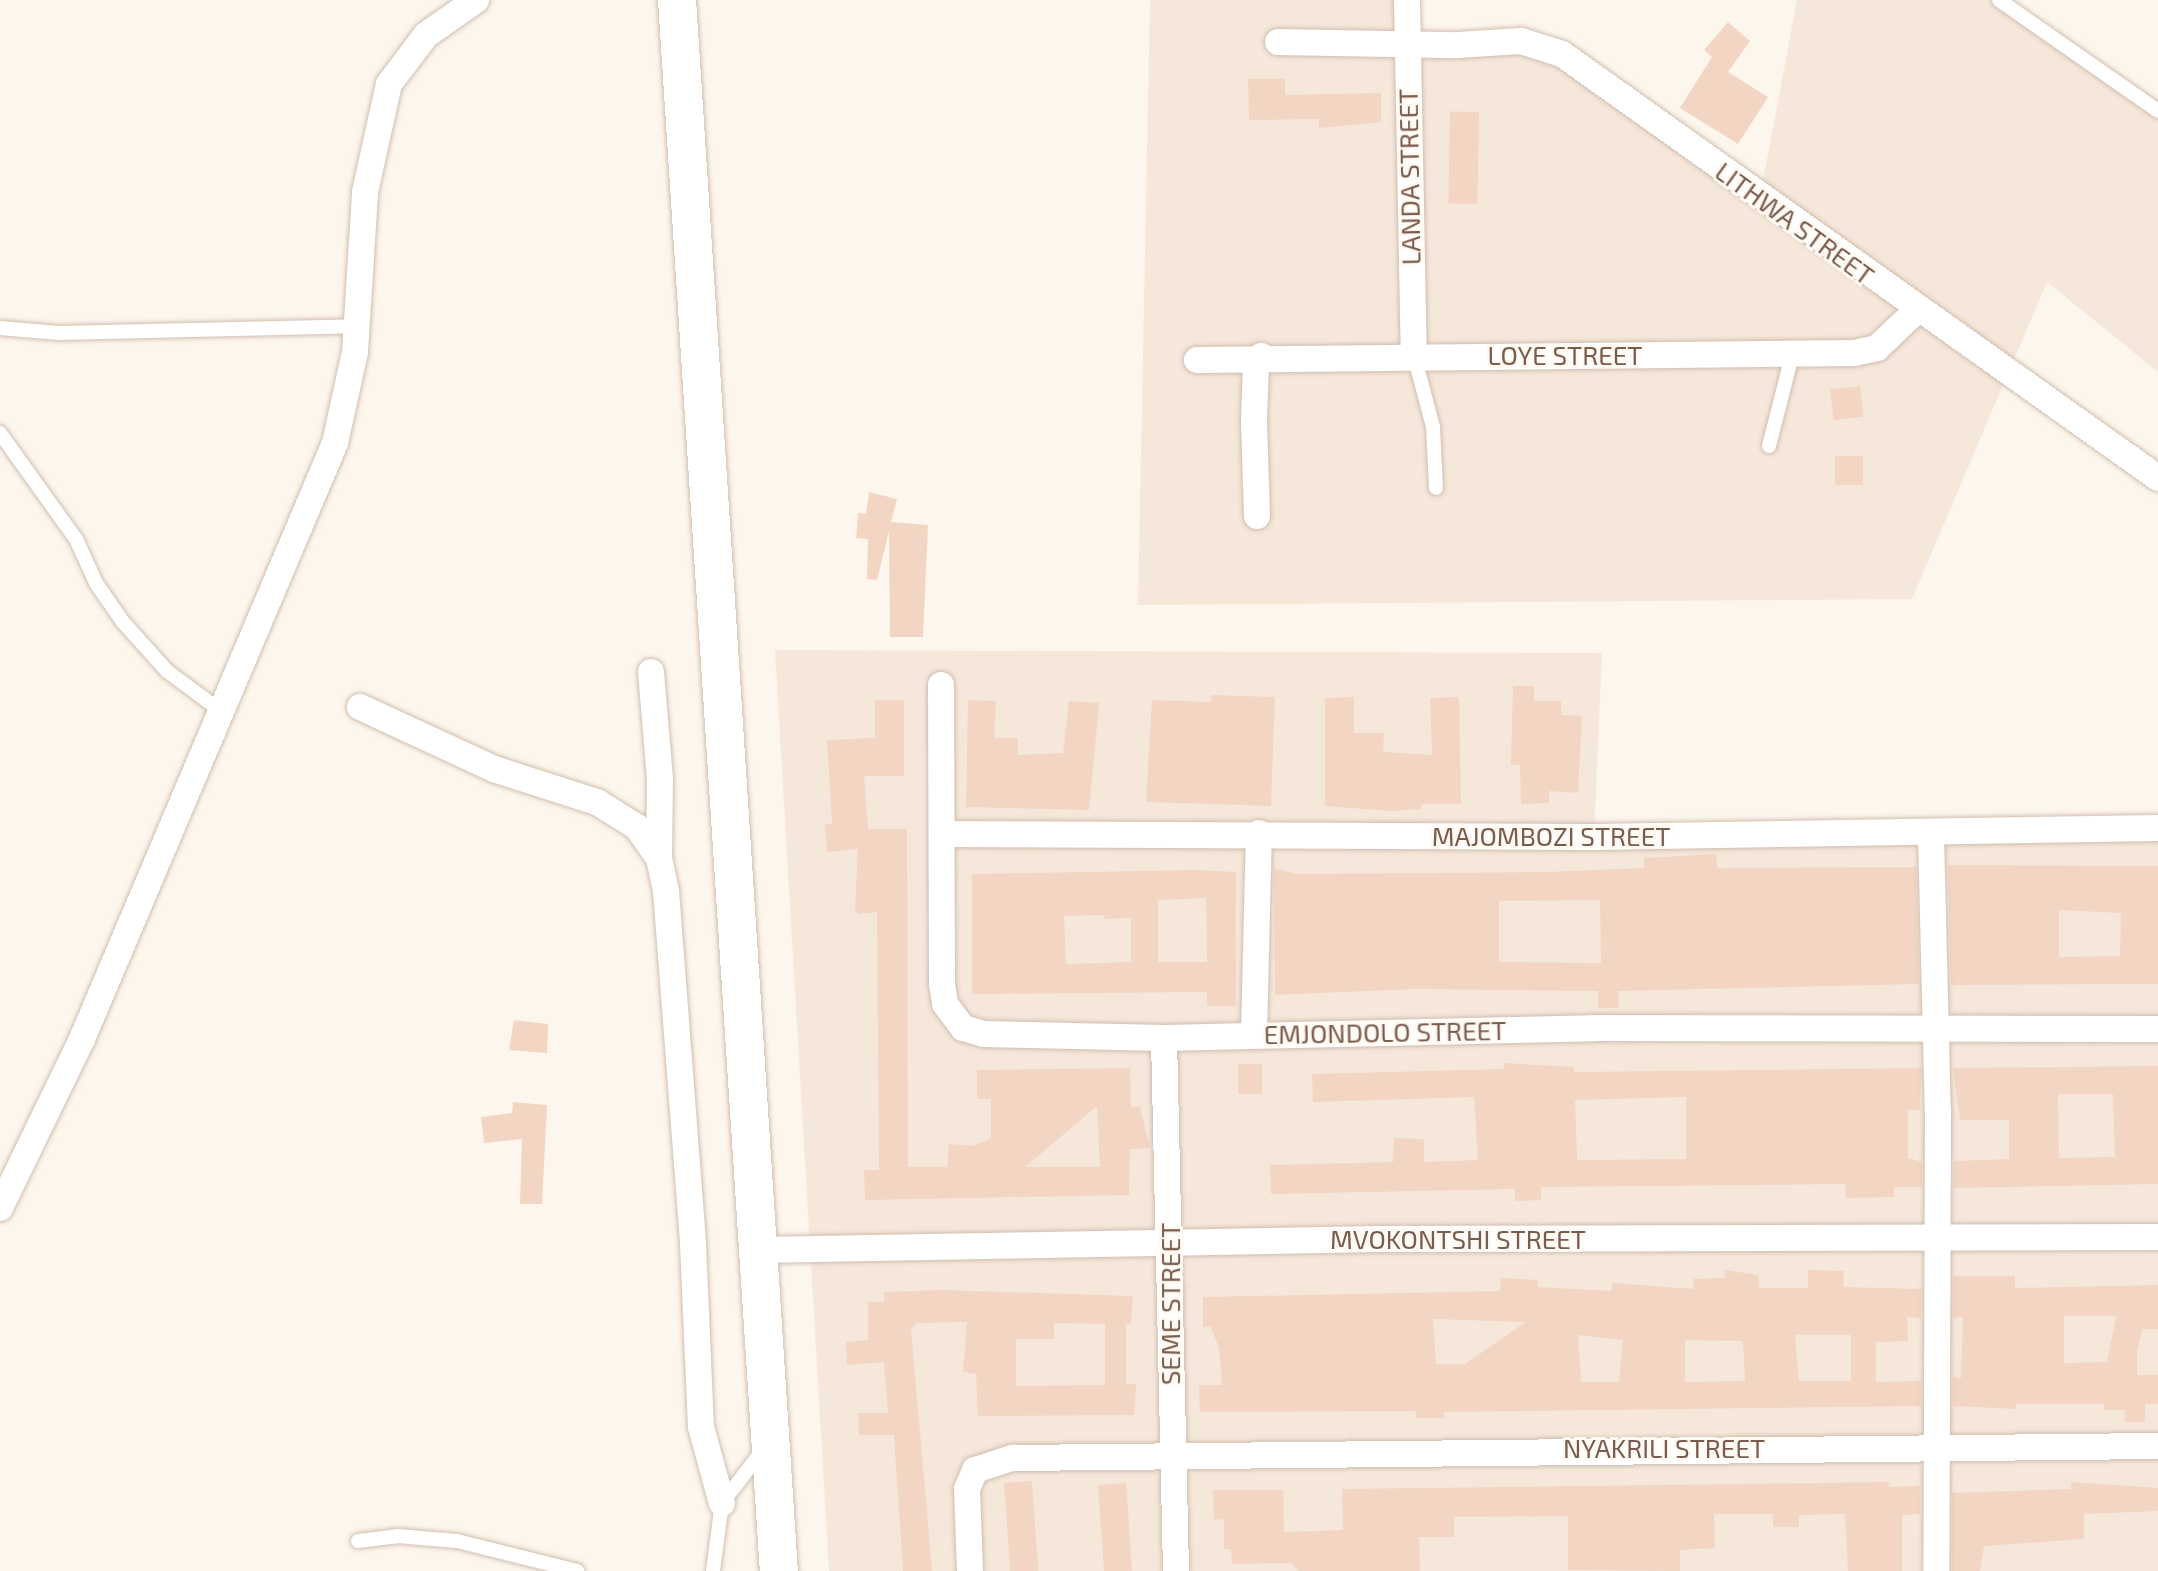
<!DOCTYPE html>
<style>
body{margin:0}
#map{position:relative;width:2158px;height:1571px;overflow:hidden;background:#fdf6ec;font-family:"Exo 2",sans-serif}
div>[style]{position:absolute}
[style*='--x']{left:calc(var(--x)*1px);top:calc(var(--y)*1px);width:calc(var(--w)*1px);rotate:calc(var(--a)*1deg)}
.residential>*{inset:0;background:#f5e8da}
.building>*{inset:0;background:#f3d5c3;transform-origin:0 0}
.roads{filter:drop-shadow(0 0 2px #d1beb0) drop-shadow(0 0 2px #d1beb0)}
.service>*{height:14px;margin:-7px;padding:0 7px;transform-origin:7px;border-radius:7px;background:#fff}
.minor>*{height:26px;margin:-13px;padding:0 13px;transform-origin:13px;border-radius:13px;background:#fff}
.secondary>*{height:38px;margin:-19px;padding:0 19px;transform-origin:19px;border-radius:19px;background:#fff}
span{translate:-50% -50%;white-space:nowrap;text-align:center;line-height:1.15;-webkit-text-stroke:6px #fffaf3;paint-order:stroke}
.street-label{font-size:26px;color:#7a5c4d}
</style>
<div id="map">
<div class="residential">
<i style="clip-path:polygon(1150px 0,1407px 0,1407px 40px,1521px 41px,1760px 197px,1797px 0,1999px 0,2158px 111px,2158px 372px,2047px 282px,1912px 599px,1138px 605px)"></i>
<i style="clip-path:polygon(775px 650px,1602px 653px,1594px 836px,2158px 825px,2158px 1571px,829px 1571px)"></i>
</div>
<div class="building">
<i style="clip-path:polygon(1728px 22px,1750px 41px,1728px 72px,1768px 97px,1738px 144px,1680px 108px,1712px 57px,1704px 50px)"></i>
<i style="clip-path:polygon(1248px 79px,1285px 79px,1285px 95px,1381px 93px,1381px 122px,1319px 128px,1319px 119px,1249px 120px)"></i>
<i style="left:1479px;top:112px;width:92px;height:29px;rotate:91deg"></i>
<i style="left:1860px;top:386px;width:31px;height:30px;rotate:84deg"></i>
<i style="left:1835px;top:456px;width:28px;height:29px"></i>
<i style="clip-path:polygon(869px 492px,897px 499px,891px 522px,928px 525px,923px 637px,890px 637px,889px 531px,877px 580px,867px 579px,868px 539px,856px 538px,858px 513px,866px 514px)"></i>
<i style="clip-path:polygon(1513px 686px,1534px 686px,1534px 701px,1561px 701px,1561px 715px,1582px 716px,1578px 793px,1549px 791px,1549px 803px,1521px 804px,1520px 765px,1511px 765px)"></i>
<i style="clip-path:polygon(1211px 695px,1275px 697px,1271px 806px,1146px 802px,1152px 700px,1211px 702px)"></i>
<i style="clip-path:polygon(1354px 697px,1354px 733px,1384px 733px,1383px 752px,1432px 755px,1430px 698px,1459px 697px,1461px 804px,1421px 804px,1421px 809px,1391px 811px,1325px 806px,1325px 698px)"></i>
<i style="clip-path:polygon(evenodd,875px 700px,904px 700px,904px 776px,864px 776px,868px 829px,907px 829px,908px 1167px,947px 1167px,949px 1144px,973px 1146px,991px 1138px,991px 1099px,977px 1099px,977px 1070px,1130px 1068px,1131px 1107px,1140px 1107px,1150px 1148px,1130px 1149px,1129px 1195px,865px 1200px,864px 1170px,879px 1170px,877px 912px,858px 914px,855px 909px,858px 849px,827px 852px,825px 824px,832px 824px,827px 740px,875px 738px,875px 700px,1097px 1106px,1100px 1167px,1025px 1167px,1097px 1106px)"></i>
<i style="clip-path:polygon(968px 700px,996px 701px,994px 738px,1018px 738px,1018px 755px,1063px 753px,1069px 701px,1099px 703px,1089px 810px,966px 807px)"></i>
<i style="clip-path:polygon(evenodd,1716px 854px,1717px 868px,1916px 867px,1919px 984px,1618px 991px,1619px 1008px,1598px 1008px,1598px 991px,1415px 989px,1275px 995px,1274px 869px,1299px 874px,1547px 872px,1644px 868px,1644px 858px,1716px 854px,1600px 900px,1601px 963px,1499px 962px,1499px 901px,1600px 900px)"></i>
<i style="clip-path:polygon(evenodd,1948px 865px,2158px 866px,2158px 984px,1951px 985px,1948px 865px,2059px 910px,2121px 913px,2120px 956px,2059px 957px,2059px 910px)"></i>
<i style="clip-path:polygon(evenodd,1197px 870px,1236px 872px,1236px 1006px,1207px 1006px,1207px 992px,972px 994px,972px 874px,1197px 870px,1206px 898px,1207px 962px,1158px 962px,1158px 900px,1206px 898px,1197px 870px,1104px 915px,1104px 919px,1131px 918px,1131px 962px,1066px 964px,1064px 916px,1104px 915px)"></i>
<i style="clip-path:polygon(514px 1020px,548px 1024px,547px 1053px,509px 1050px)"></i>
<i style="clip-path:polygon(evenodd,1504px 1063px,1574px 1067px,1574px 1072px,1921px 1068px,1920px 1110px,1908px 1110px,1908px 1158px,1922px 1162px,1922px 1187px,1894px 1187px,1894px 1197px,1846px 1198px,1845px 1184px,1541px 1187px,1541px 1200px,1515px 1201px,1515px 1189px,1271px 1194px,1270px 1165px,1393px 1162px,1394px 1138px,1424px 1139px,1424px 1162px,1478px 1160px,1474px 1097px,1313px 1102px,1312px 1074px,1504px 1069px,1504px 1063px,1686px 1097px,1686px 1159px,1577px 1160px,1575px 1100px,1686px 1097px)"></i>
<i style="left:1238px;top:1064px;width:24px;height:30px"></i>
<i style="clip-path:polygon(evenodd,2158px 1066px,2158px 1184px,1954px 1188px,1954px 1161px,2009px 1159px,2009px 1120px,1960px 1120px,1953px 1068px,2158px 1066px,2058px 1094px,2113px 1094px,2115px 1157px,2059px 1158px,2058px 1094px)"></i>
<i style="clip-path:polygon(513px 1102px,547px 1105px,542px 1204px,520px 1204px,522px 1139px,484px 1143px,481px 1117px,512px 1113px)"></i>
<i style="clip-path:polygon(evenodd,1725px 1270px,1758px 1275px,1759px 1288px,1808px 1288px,1808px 1270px,1844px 1271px,1843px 1287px,1921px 1289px,1921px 1318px,1907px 1317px,1908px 1341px,1876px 1342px,1876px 1382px,1921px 1381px,1921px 1406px,1444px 1412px,1444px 1418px,1416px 1418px,1416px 1411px,1200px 1412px,1199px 1385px,1222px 1385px,1219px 1348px,1211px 1327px,1203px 1327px,1203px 1297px,1500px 1291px,1501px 1278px,1538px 1280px,1538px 1287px,1611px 1291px,1612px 1283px,1694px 1289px,1693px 1279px,1725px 1278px,1725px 1270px,1433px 1319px,1526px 1322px,1465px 1364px,1436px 1364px,1433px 1319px,1725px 1270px,1578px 1335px,1623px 1340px,1619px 1382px,1581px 1382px,1578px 1335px,1725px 1270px,1795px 1335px,1851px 1335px,1851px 1381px,1799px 1381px,1795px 1335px,1725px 1270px,1685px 1340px,1743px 1341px,1745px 1381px,1685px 1382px,1685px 1340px)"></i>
<i style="clip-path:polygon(evenodd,1953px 1276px,2015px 1276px,2015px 1288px,2158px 1285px,2158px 1329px,2142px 1329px,2137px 1353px,2137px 1375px,2158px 1375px,2158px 1404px,2145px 1404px,2145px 1422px,2125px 1422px,2125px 1410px,2104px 1410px,2104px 1404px,2016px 1404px,2016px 1409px,1953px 1406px,1953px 1377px,1961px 1378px,1963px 1317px,1953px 1318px,1953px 1276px,2064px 1316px,2116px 1316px,2107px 1362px,2064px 1363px,2064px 1316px)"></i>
<i style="clip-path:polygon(evenodd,941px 1290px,1133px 1296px,1131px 1323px,1126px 1324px,1126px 1384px,1136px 1384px,1134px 1415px,978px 1416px,976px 1374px,963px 1372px,967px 1322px,916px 1323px,911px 1329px,932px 1571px,903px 1571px,894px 1435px,859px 1435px,858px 1413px,888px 1413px,884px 1362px,847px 1365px,846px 1342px,868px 1340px,868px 1302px,884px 1302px,884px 1292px,941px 1290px,1054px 1323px,1105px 1324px,1105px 1385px,1016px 1386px,1016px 1339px,1054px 1339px,1054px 1323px)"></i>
<i style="left:1032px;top:1481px;width:90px;height:28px;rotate:86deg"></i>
<i style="clip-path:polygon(1890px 1482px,1887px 1487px,1919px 1486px,1920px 1494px,1920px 1514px,1902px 1515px,1902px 1571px,1848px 1571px,1845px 1514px,1799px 1515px,1799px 1527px,1773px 1527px,1773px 1514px,1714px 1514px,1715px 1548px,1680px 1550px,1680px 1571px,1568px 1570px,1568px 1516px,1454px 1517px,1454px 1537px,1419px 1537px,1420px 1571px,1299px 1571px,1291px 1563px,1232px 1564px,1231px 1549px,1224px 1549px,1224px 1519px,1214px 1520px,1213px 1490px,1283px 1490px,1284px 1532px,1343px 1530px,1342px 1489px)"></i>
<i style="clip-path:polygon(2071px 1482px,2158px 1488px,2158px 1511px,2084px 1514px,2084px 1539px,1984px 1546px,1980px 1571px,1952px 1571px,1952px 1493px,2071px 1489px)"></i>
<i style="left:1126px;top:1483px;width:88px;height:28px;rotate:86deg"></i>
</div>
<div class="roads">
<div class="service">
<i style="--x:1999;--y:0;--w:194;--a:34.9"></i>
<i style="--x:0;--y:328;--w:59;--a:4.8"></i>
<i style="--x:59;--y:333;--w:298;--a:-1.3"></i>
<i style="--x:1414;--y:355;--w:74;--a:75.2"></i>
<i style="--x:1433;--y:427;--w:61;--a:87.2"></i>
<i style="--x:0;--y:433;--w:130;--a:54.4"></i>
<i style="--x:76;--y:539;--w:48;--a:65.6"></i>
<i style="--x:96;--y:583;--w:47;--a:55.3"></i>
<i style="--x:123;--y:622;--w:66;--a:48.1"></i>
<i style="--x:167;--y:671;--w:69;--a:36.7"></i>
<i style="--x:1769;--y:446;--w:93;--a:-75.7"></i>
<i style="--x:358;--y:1541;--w:39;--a:-7"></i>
<i style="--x:397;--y:1536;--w:60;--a:4.8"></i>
<i style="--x:457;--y:1541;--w:124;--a:14"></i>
<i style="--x:713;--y:1571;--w:69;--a:-82.5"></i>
<i style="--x:722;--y:1503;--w:67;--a:-52.3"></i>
</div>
<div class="minor">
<i style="--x:1407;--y:0;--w:355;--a:88.9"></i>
<i style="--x:1278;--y:42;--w:180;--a:1"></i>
<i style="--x:1458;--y:45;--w:63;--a:-3.6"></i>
<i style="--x:1521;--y:41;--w:43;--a:17.6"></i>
<i style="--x:1562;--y:54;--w:731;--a:35.43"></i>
<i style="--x:1197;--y:360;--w:657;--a:-0.61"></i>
<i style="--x:1854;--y:353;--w:24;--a:-12"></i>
<i style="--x:1877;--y:348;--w:55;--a:-43.5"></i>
<i style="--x:1257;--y:516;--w:96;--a:-91.8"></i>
<i style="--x:1254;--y:420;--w:57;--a:-88"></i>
<i style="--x:1256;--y:363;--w:9;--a:-54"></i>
<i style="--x:651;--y:672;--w:108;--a:85.2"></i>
<i style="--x:660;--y:780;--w:78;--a:90.7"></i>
<i style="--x:941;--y:685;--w:299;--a:89.8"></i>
<i style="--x:942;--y:984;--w:20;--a:81"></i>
<i style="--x:945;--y:1004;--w:30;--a:53"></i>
<i style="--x:963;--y:1028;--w:22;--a:16"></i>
<i style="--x:984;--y:1034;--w:180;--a:1.3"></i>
<i style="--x:1164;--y:1038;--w:430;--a:-1.3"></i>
<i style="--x:1594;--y:1028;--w:564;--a:0.1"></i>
<i style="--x:360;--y:707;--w:148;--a:24.8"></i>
<i style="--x:494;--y:769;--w:108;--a:17.8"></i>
<i style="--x:597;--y:802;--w:47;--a:32"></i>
<i style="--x:637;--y:827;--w:38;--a:55"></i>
<i style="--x:659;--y:858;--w:34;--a:78"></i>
<i style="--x:666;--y:891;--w:354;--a:85.6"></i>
<i style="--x:693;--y:1244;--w:183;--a:87.5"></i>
<i style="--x:701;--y:1427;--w:79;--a:74.6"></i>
<i style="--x:943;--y:834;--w:651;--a:0.26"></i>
<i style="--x:1594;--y:837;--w:564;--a:-0.91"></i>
<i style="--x:1931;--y:834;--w:278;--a:88.6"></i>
<i style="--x:1938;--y:1112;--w:459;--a:90.2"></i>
<i style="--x:1254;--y:1034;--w:201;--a:-88.6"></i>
<i style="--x:1164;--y:1038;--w:533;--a:88.71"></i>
<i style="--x:0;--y:1208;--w:188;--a:-64.1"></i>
<i style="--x:82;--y:1039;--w:647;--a:-67"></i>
<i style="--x:335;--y:443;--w:93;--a:-77.6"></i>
<i style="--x:355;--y:352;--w:160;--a:-86.4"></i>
<i style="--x:365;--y:192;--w:111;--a:-77.5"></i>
<i style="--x:389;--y:84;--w:61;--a:-52.9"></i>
<i style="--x:426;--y:35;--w:61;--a:-35"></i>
<i style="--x:758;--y:1250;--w:619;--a:-1.02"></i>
<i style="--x:1377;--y:1239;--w:781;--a:-0.15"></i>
<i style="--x:970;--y:1571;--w:82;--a:-92.1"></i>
<i style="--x:967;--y:1489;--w:21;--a:-67"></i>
<i style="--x:975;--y:1470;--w:40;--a:-18"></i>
<i style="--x:1013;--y:1458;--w:1145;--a:-0.6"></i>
</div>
<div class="secondary">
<i style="--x:677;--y:0;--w:1574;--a:86.29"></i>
</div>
</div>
<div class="street-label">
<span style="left:1409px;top:177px;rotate:-91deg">LANDA STREET</span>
<span style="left:1795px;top:223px;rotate:36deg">LITHWA STREET</span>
<span style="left:1565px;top:355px">LOYE STREET</span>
<span style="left:1551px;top:836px">MAJOMBOZI STREET</span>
<span style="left:1385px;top:1032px;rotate:-1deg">EMJONDOLO STREET</span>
<span style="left:1458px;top:1239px">MVOKONTSHI STREET</span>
<span style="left:1170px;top:1304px;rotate:-90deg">SEME STREET</span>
<span style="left:1664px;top:1448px">NYAKRILI STREET</span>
</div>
</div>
